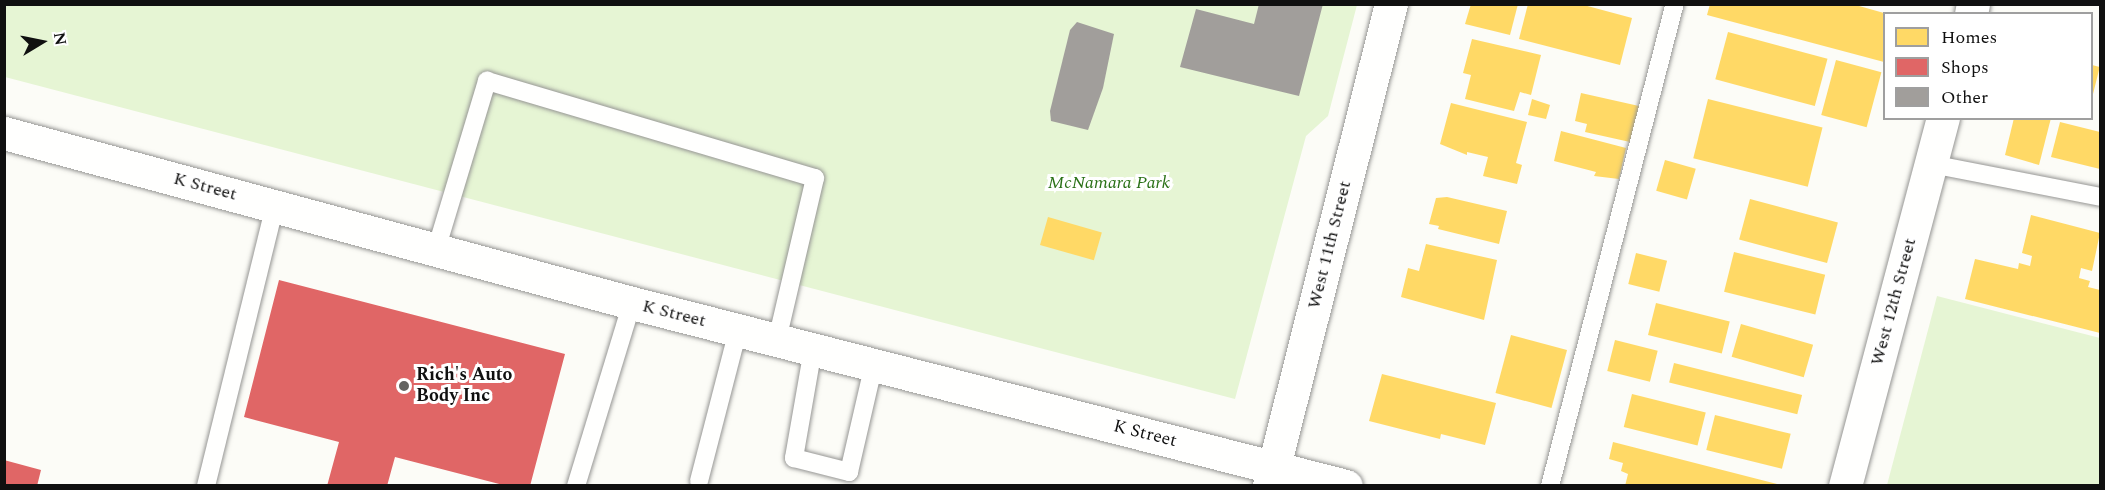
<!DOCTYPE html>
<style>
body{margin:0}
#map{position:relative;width:2105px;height:490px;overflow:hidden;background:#fcfcf7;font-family:Spectral,serif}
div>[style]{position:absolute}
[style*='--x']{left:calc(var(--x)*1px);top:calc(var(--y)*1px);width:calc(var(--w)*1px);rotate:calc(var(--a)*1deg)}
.green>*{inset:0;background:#e6f5d4}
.homes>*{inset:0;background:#ffd966;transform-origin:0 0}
.shops>*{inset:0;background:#e06666}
.building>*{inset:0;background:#a19e9b}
.roads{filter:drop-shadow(0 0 2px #969694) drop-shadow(0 0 2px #969694)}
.service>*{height:18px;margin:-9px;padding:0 9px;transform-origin:9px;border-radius:9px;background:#fffffe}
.minor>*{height:33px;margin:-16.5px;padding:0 16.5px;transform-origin:16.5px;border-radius:16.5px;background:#fffffe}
.dots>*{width:16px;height:16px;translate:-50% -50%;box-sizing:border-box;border:3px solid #fff;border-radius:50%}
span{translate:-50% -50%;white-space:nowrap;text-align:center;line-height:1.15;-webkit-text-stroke:6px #fff;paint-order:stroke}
.park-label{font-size:18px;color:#2a7117;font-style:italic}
.street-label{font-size:18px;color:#101010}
.poi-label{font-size:18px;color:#101010;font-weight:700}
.left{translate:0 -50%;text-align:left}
.frame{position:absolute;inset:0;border:6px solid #101010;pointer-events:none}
.legend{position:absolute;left:1883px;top:12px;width:210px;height:108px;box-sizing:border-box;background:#fff;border:2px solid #9f9f9f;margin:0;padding:8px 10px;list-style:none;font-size:18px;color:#101010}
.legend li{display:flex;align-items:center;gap:12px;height:30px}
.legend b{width:30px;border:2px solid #9f9f9f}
.north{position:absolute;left:12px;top:12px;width:60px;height:60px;-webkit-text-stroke:4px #fff;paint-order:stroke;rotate:80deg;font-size:16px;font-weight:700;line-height:24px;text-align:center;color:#101010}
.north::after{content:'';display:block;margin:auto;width:21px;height:27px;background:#101010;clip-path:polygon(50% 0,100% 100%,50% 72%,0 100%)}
</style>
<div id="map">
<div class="green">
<i style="clip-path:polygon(4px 5px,1357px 5px,1328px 116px,1306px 136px,1235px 399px,5px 77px)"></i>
<i style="clip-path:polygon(1937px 296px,2100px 338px,2100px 485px,1887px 485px)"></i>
</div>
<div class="homes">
<i style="clip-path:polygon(1471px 4px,1518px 4px,1510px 35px,1465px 24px)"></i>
<i style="clip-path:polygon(1528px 4px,1580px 4px,1632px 18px,1620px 65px,1519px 39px)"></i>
<i style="clip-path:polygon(1710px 4px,1852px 4px,1884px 13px,1884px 62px,1707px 15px)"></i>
<i style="left:1728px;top:32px;width:103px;height:49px;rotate:15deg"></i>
<i style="clip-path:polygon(1472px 39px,1541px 55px,1531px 95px,1520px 92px,1514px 111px,1465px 99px,1471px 75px,1463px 73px)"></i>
<i style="left:1836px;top:60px;width:47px;height:57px;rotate:15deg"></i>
<i style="left:2092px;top:65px;width:8px;height:36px;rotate:14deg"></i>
<i style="clip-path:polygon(1581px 93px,1639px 106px,1630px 142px,1585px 132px,1587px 124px,1575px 121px)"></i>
<i style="clip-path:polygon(1532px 99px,1550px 105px,1546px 119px,1528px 115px)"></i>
<i style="left:1708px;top:99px;width:118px;height:61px;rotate:14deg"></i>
<i style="clip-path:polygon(1451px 103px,1527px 122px,1516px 163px,1522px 165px,1517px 184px,1483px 176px,1488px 157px,1467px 152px,1467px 155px,1440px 144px)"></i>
<i style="clip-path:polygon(2014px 118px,2051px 118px,2039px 165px,2005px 155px)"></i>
<i style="clip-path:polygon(2060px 122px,2100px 132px,2100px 169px,2051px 157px)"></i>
<i style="clip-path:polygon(1561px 131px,1626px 148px,1619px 179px,1594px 176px,1596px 172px,1554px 161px)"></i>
<i style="left:1665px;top:160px;width:32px;height:32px;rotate:16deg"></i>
<i style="clip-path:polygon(1447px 197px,1507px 211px,1499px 244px,1438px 229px,1439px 226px,1429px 224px,1436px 198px)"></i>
<i style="left:1750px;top:199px;width:91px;height:42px;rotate:15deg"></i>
<i style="clip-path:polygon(2031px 215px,2100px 233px,2092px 271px,2081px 268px,2079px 278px,2090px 281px,2088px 287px,2100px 290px,2100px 333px,1965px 299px,1975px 259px,2018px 269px,2019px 263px,2030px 266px,2032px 256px,2022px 253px)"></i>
<i style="left:1048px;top:217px;width:56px;height:29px;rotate:16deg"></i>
<i style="clip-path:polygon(1426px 244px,1497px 260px,1484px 320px,1401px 297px,1408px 268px,1419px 271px)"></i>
<i style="left:1734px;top:252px;width:94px;height:41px;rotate:14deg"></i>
<i style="left:1636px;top:253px;width:32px;height:32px;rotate:14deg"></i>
<i style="left:1656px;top:303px;width:76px;height:33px;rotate:14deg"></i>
<i style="left:1741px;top:324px;width:75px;height:34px;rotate:16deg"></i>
<i style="left:1511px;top:335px;width:58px;height:60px;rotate:15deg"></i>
<i style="left:1615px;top:340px;width:44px;height:32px;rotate:14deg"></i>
<i style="left:1674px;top:363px;width:132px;height:20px;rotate:14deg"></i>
<i style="clip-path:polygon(1382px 374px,1496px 403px,1485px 445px,1441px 434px,1440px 439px,1369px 421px)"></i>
<i style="left:1632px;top:394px;width:76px;height:34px;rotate:14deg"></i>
<i style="left:1715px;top:415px;width:78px;height:36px;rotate:14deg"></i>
<i style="clip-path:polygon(1613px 442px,1781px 485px,1781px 486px,1625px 486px,1628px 474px,1621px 471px,1623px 463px,1609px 459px)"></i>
</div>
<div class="shops">
<i style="clip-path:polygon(279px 280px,565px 354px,530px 486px,507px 486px,395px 457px,387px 486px,327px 486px,339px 442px,244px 417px)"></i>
<i style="clip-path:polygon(4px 460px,41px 470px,37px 486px,4px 486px)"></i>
</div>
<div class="building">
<i style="clip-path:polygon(1259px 4px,1323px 4px,1299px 96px,1180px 67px,1196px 9px,1254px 24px)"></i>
<i style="clip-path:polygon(1077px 22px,1114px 34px,1103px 88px,1088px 130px,1051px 121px,1050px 111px,1070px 30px)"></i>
</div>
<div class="roads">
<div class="service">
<i style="--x:1931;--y:164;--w:172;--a:11"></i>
<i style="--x:436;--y:250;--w:177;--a:-73.2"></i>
<i style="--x:487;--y:81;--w:342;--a:16.5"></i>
<i style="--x:815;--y:178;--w:166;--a:103.2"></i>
<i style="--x:813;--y:349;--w:111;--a:99.9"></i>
<i style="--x:794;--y:458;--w:57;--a:14.3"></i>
<i style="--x:849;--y:472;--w:111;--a:-77"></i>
<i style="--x:699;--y:481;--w:156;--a:-75.5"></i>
<i style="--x:206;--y:486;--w:288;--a:-76.2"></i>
<i style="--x:576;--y:486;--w:191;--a:-73"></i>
<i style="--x:1550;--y:486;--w:498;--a:-75.5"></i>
</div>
<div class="minor">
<i style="--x:1971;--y:14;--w:10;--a:-79"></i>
<i style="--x:4;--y:133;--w:651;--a:15.15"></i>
<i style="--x:632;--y:303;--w:737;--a:14.38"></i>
<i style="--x:1269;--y:486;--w:497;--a:-75.8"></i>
<i style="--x:1845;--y:486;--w:381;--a:-75.1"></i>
</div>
</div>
<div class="dots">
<i style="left:404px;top:386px;background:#636361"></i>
</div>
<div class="park-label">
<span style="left:1109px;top:183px">McNamara Park</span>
</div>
<div class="street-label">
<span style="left:205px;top:187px;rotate:15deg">K Street</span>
<span style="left:1330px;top:245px;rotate:-76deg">West 11th Street</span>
<span style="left:1894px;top:302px;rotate:-75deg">West 12th Street</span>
<span style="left:674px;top:314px;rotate:14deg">K Street</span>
<span style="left:1145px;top:434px;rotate:14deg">K Street</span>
</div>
<div class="poi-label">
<span class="left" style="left:416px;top:386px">Rich's Auto<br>Body Inc</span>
</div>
<div class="frame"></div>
<ul class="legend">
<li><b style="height:16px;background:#ffd966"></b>Homes</li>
<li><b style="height:16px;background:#e06666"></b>Shops</li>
<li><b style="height:16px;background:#a19e9b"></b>Other</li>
</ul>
<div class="north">N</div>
</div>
